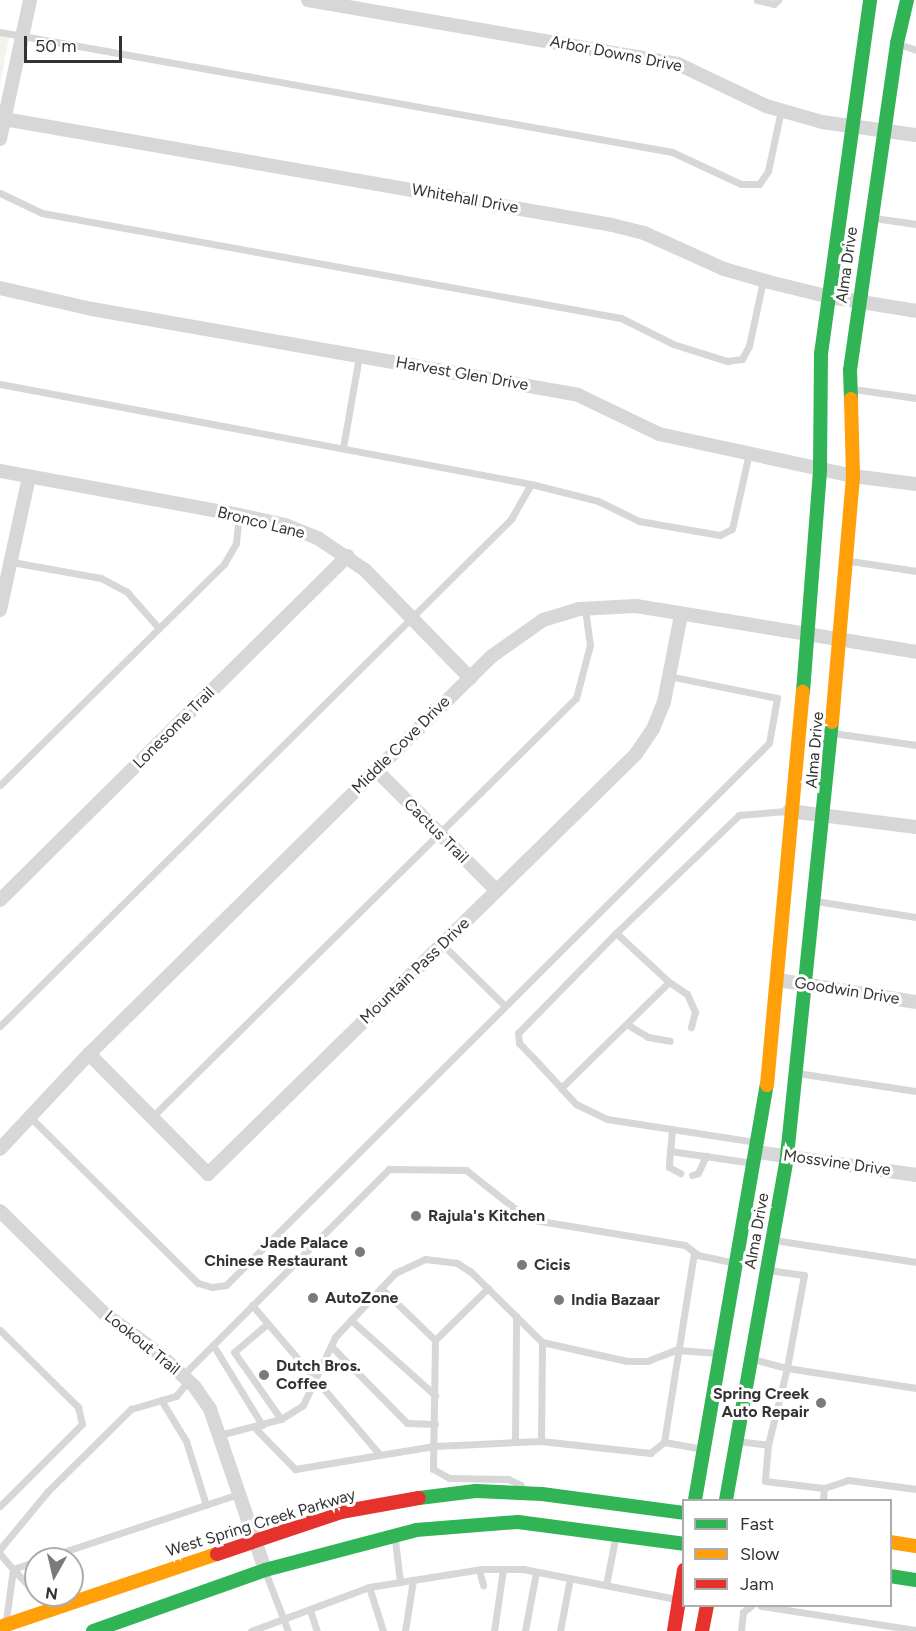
<!DOCTYPE html>
<style>
body{margin:0}
#map{position:relative;width:916px;height:1631px;overflow:hidden;background:#fff;font-family:Figtree,sans-serif}
div>[style]{position:absolute}
[style*='--x']{left:calc(var(--x)*1px);top:calc(var(--y)*1px);width:calc(var(--w)*1px);rotate:calc(var(--a)*1deg)}
.green>*{inset:0;background:#f1f5ed}
.lane>*{height:7px;margin:-3.5px;padding:0 3.5px;transform-origin:3.5px;border-radius:3.5px;background:#d7d7d7}
.street>*{height:14px;margin:-7px;padding:0 7px;transform-origin:7px;border-radius:7px;background:#d7d7d7}
.fast>*{height:14px;margin:-7px;padding:0 7px;transform-origin:7px;border-radius:7px;background:#30b455}
.slow>*{height:14px;margin:-7px;padding:0 7px;transform-origin:7px;border-radius:7px;background:#ff9f0a}
.jam>*{height:14px;margin:-7px;padding:0 7px;transform-origin:7px;border-radius:7px;background:#e5322d}
.dots>*{width:16px;height:16px;translate:-50% -50%;box-sizing:border-box;border:3px solid #fff;border-radius:50%}
span{translate:-50% -50%;white-space:nowrap;text-align:center;line-height:1.15;-webkit-text-stroke:6px #fff;paint-order:stroke}
.street-label{font-size:16px;color:#333}
.poi-label{font-size:16px;color:#333;font-weight:700}
.left{translate:0 -50%;text-align:left}
.right{translate:-100% -50%;text-align:right}
.legend{position:absolute;left:682px;top:1499px;width:210px;height:108px;box-sizing:border-box;background:#fff;border:2px solid #adadad;margin:0;padding:8px 10px;list-style:none;font-size:18px;color:#333}
.legend li{display:flex;align-items:center;gap:12px;height:30px}
.legend b{width:30px;border:2px solid #adadad}
.north{position:absolute;left:24px;top:1547px;width:60px;height:60px;box-sizing:border-box;background:#fff;border:2px solid #adadad;border-radius:50%;rotate:188deg;font-size:16px;font-weight:700;line-height:24px;text-align:center;color:#333}
.north::after{content:'';display:block;margin:auto;width:21px;height:27px;background:#7a7a7a;clip-path:polygon(50% 0,100% 100%,50% 72%,0 100%)}
.scale{position:absolute;left:24px;top:36px;width:98px;height:27px;box-sizing:border-box;border:3px solid #333;border-top:0;padding-left:8px;font-size:18px;line-height:21px;white-space:nowrap;color:#333;-webkit-text-stroke:4px #fff;paint-order:stroke}
</style>
<div id="map">
<div class="green">
<i style="clip-path:polygon(0 36px,9px 37px,0 86px)"></i>
</div>
<div class="lane">
<i style="--x:757;--y:0;--w:17;--a:13"></i>
<i style="--x:774;--y:4;--w:6;--a:-45"></i>
<i style="--x:0;--y:32;--w:683;--a:10.12"></i>
<i style="--x:672;--y:152;--w:76;--a:24.9"></i>
<i style="--x:741;--y:184;--w:18;--a:0"></i>
<i style="--x:759;--y:184;--w:16;--a:-55"></i>
<i style="--x:768;--y:171;--w:62;--a:-78"></i>
<i style="--x:899;--y:44;--w:18;--a:19"></i>
<i style="--x:0;--y:193;--w:47;--a:25.5"></i>
<i style="--x:42;--y:213;--w:588;--a:10.28"></i>
<i style="--x:621;--y:318;--w:58;--a:26.6"></i>
<i style="--x:673;--y:344;--w:57;--a:17.5"></i>
<i style="--x:727;--y:361;--w:15;--a:-8"></i>
<i style="--x:742;--y:359;--w:15;--a:-62"></i>
<i style="--x:749;--y:346;--w:67;--a:-78"></i>
<i style="--x:874;--y:218;--w:42;--a:8.1"></i>
<i style="--x:0;--y:384;--w:540;--a:10.67"></i>
<i style="--x:531;--y:484;--w:69;--a:14.2"></i>
<i style="--x:598;--y:501;--w:46;--a:26"></i>
<i style="--x:639;--y:521;--w:82;--a:9.8"></i>
<i style="--x:720;--y:535;--w:13;--a:-27"></i>
<i style="--x:732;--y:529;--w:78;--a:-77.4"></i>
<i style="--x:853;--y:389;--w:64;--a:8.1"></i>
<i style="--x:343;--y:448;--w:93;--a:-80.1"></i>
<i style="--x:850;--y:561;--w:67;--a:8.6"></i>
<i style="--x:12;--y:562;--w:90;--a:10.2"></i>
<i style="--x:101;--y:578;--w:30;--a:28"></i>
<i style="--x:127;--y:592;--w:45;--a:48.6"></i>
<i style="--x:833;--y:733;--w:84;--a:8.2"></i>
<i style="--x:0;--y:785;--w:315;--a:-44.6"></i>
<i style="--x:224;--y:564;--w:24;--a:-60"></i>
<i style="--x:236;--y:543;--w:28;--a:-84"></i>
<i style="--x:816;--y:901;--w:101;--a:9.1"></i>
<i style="--x:616;--y:933;--w:170;--a:-43.8"></i>
<i style="--x:739;--y:815;--w:48;--a:-4.8"></i>
<i style="--x:442;--y:944;--w:88;--a:44.5"></i>
<i style="--x:669;--y:982;--w:22;--a:34"></i>
<i style="--x:687;--y:994;--w:20;--a:66"></i>
<i style="--x:695;--y:1012;--w:16;--a:105"></i>
<i style="--x:628;--y:1025;--w:23;--a:31"></i>
<i style="--x:648;--y:1037;--w:22;--a:10"></i>
<i style="--x:0;--y:1026;--w:720;--a:-44.77"></i>
<i style="--x:511;--y:519;--w:40;--a:-60.3"></i>
<i style="--x:797;--y:1073;--w:120;--a:8.6"></i>
<i style="--x:561;--y:1088;--w:151;--a:-44.5"></i>
<i style="--x:669;--y:982;--w:72;--a:-137.2"></i>
<i style="--x:616;--y:933;--w:140;--a:134.4"></i>
<i style="--x:518;--y:1033;--w:10;--a:84"></i>
<i style="--x:519;--y:1043;--w:28;--a:46"></i>
<i style="--x:538;--y:1063;--w:34;--a:47"></i>
<i style="--x:561;--y:1088;--w:22;--a:47"></i>
<i style="--x:576;--y:1104;--w:34;--a:26"></i>
<i style="--x:607;--y:1119;--w:151;--a:8.8"></i>
<i style="--x:30;--y:1117;--w:236;--a:44.7"></i>
<i style="--x:198;--y:1283;--w:15;--a:16"></i>
<i style="--x:212;--y:1287;--w:14;--a:-8"></i>
<i style="--x:226;--y:1285;--w:767;--a:-44.95"></i>
<i style="--x:769;--y:743;--w:46;--a:-79.9"></i>
<i style="--x:777;--y:698;--w:110;--a:-168.5"></i>
<i style="--x:152;--y:1117;--w:596;--a:-44.66"></i>
<i style="--x:576;--y:698;--w:55;--a:-75.2"></i>
<i style="--x:590;--y:645;--w:37;--a:-98"></i>
<i style="--x:672;--y:1130;--w:21;--a:95"></i>
<i style="--x:670;--y:1151;--w:84;--a:8.2"></i>
<i style="--x:670;--y:1151;--w:16;--a:94"></i>
<i style="--x:669;--y:1167;--w:13;--a:29"></i>
<i style="--x:692;--y:1175;--w:6;--a:-18"></i>
<i style="--x:698;--y:1173;--w:19;--a:-65"></i>
<i style="--x:774;--y:1240;--w:144;--a:8.8"></i>
<i style="--x:768;--y:1270;--w:36;--a:8"></i>
<i style="--x:804;--y:1275;--w:95;--a:100.4"></i>
<i style="--x:787;--y:1368;--w:131;--a:8.8"></i>
<i style="--x:381;--y:1288;--w:75;--a:43.9"></i>
<i style="--x:488;--y:1288;--w:74;--a:135.5"></i>
<i style="--x:435;--y:1340;--w:129;--a:90.9"></i>
<i style="--x:433;--y:1469;--w:18;--a:29"></i>
<i style="--x:449;--y:1478;--w:59;--a:1"></i>
<i style="--x:508;--y:1479;--w:14;--a:25"></i>
<i style="--x:252;--y:1305;--w:197;--a:49.5"></i>
<i style="--x:351;--y:1320;--w:113;--a:41.8"></i>
<i style="--x:267;--y:1324;--w:43;--a:139.7"></i>
<i style="--x:234;--y:1352;--w:82;--a:55"></i>
<i style="--x:0;--y:1330;--w:110;--a:44.6"></i>
<i style="--x:78;--y:1407;--w:17;--a:77"></i>
<i style="--x:82;--y:1424;--w:116;--a:135"></i>
<i style="--x:213;--y:1345;--w:94;--a:58.5"></i>
<i style="--x:331;--y:1346;--w:108;--a:45.4"></i>
<i style="--x:407;--y:1423;--w:28;--a:2"></i>
<i style="--x:753;--y:1359;--w:35;--a:15"></i>
<i style="--x:787;--y:1368;--w:79;--a:103.9"></i>
<i style="--x:768;--y:1445;--w:36;--a:95"></i>
<i style="--x:765;--y:1481;--w:59;--a:6.8"></i>
<i style="--x:824;--y:1488;--w:12;--a:95"></i>
<i style="--x:182;--y:1376;--w:293;--a:-45"></i>
<i style="--x:389;--y:1169;--w:77;--a:0.7"></i>
<i style="--x:466;--y:1170;--w:79;--a:38.3"></i>
<i style="--x:528;--y:1219;--w:159;--a:9.4"></i>
<i style="--x:685;--y:1245;--w:16;--a:38"></i>
<i style="--x:698;--y:1255;--w:39;--a:12"></i>
<i style="--x:161;--y:1400;--w:48;--a:58.6"></i>
<i style="--x:186;--y:1441;--w:67;--a:72.6"></i>
<i style="--x:254;--y:1427;--w:59;--a:45.7"></i>
<i style="--x:295;--y:1469;--w:141;--a:-9.4"></i>
<i style="--x:434;--y:1446;--w:107;--a:-2.7"></i>
<i style="--x:541;--y:1441;--w:110;--a:6.3"></i>
<i style="--x:650;--y:1453;--w:18;--a:-38"></i>
<i style="--x:664;--y:1442;--w:40;--a:10"></i>
<i style="--x:219;--y:1435;--w:64;--a:-14.5"></i>
<i style="--x:281;--y:1419;--w:26;--a:-32"></i>
<i style="--x:303;--y:1405;--w:75;--a:-64.8"></i>
<i style="--x:335;--y:1337;--w:88;--a:-46.8"></i>
<i style="--x:395;--y:1273;--w:33;--a:-25"></i>
<i style="--x:425;--y:1259;--w:32;--a:7"></i>
<i style="--x:457;--y:1263;--w:17;--a:33"></i>
<i style="--x:471;--y:1272;--w:100;--a:44.6"></i>
<i style="--x:542;--y:1342;--w:87;--a:12.6"></i>
<i style="--x:627;--y:1361;--w:20;--a:0"></i>
<i style="--x:647;--y:1361;--w:31;--a:-21"></i>
<i style="--x:676;--y:1350;--w:43;--a:4"></i>
<i style="--x:541;--y:1441;--w:99;--a:-89.4"></i>
<i style="--x:737;--y:1441;--w:31;--a:7"></i>
<i style="--x:515;--y:1442;--w:126;--a:-89.5"></i>
<i style="--x:664;--y:1442;--w:192;--a:-81"></i>
<i style="--x:824;--y:1488;--w:25;--a:-18"></i>
<i style="--x:848;--y:1480;--w:69;--a:7.5"></i>
<i style="--x:395;--y:1540;--w:42;--a:83.2"></i>
<i style="--x:0;--y:1549;--w:75;--a:-50.4"></i>
<i style="--x:48;--y:1491;--w:117;--a:-44.7"></i>
<i style="--x:131;--y:1409;--w:47;--a:-16.1"></i>
<i style="--x:176;--y:1396;--w:19;--a:-51"></i>
<i style="--x:0;--y:1554;--w:20;--a:49"></i>
<i style="--x:13;--y:1569;--w:24;--a:-19"></i>
<i style="--x:42;--y:1559;--w:207;--a:-18.3"></i>
<i style="--x:479;--y:1570;--w:16;--a:75"></i>
<i style="--x:266;--y:1574;--w:61;--a:68.9"></i>
<i style="--x:606;--y:1585;--w:47;--a:-78.9"></i>
<i style="--x:369;--y:1587;--w:46;--a:72.3"></i>
<i style="--x:37;--y:1595;--w:19;--a:32"></i>
<i style="--x:761;--y:1606;--w:157;--a:8.8"></i>
<i style="--x:310;--y:1610;--w:22;--a:72"></i>
<i style="--x:6;--y:1620;--w:51;--a:-82.2"></i>
<i style="--x:13;--y:1569;--w:34;--a:47"></i>
<i style="--x:251;--y:1631;--w:126;--a:-20.4"></i>
<i style="--x:369;--y:1587;--w:114;--a:-9.1"></i>
<i style="--x:482;--y:1569;--w:41;--a:0"></i>
<i style="--x:523;--y:1569;--w:156;--a:11.1"></i>
<i style="--x:405;--y:1631;--w:52;--a:-81.1"></i>
<i style="--x:494;--y:1631;--w:63;--a:-81.7"></i>
<i style="--x:525;--y:1631;--w:60;--a:-79.4"></i>
<i style="--x:560;--y:1631;--w:54;--a:-79.3"></i>
<i style="--x:741;--y:1631;--w:19;--a:-84"></i>
<i style="--x:743;--y:1612;--w:10;--a:-37"></i>
</div>
<div class="street">
<i style="--x:308;--y:0;--w:375;--a:9.8"></i>
<i style="--x:678;--y:64;--w:98;--a:25.5"></i>
<i style="--x:766;--y:106;--w:58;--a:15.9"></i>
<i style="--x:822;--y:122;--w:95;--a:7.9"></i>
<i style="--x:4;--y:119;--w:617;--a:9.89"></i>
<i style="--x:612;--y:225;--w:33;--a:14"></i>
<i style="--x:644;--y:233;--w:88;--a:24.2"></i>
<i style="--x:724;--y:269;--w:47;--a:16.1"></i>
<i style="--x:769;--y:282;--w:63;--a:13.8"></i>
<i style="--x:830;--y:297;--w:87;--a:9.2"></i>
<i style="--x:0;--y:139;--w:142;--a:-77.8"></i>
<i style="--x:0;--y:288;--w:94;--a:12.9"></i>
<i style="--x:92;--y:309;--w:494;--a:10"></i>
<i style="--x:578;--y:395;--w:90;--a:25.7"></i>
<i style="--x:659;--y:434;--w:198;--a:12.2"></i>
<i style="--x:853;--y:476;--w:64;--a:7.2"></i>
<i style="--x:0;--y:471;--w:243;--a:10.4"></i>
<i style="--x:239;--y:515;--w:47;--a:12.3"></i>
<i style="--x:285;--y:525;--w:37;--a:22"></i>
<i style="--x:319;--y:539;--w:55;--a:34"></i>
<i style="--x:365;--y:570;--w:151;--a:45.8"></i>
<i style="--x:0;--y:610;--w:136;--a:-77.7"></i>
<i style="--x:376;--y:770;--w:171;--a:45"></i>
<i style="--x:789;--y:811;--w:128;--a:7.2"></i>
<i style="--x:0;--y:900;--w:489;--a:-44.7"></i>
<i style="--x:778;--y:980;--w:140;--a:9.1"></i>
<i style="--x:89;--y:1054;--w:169;--a:45.2"></i>
<i style="--x:208;--y:1174;--w:600;--a:-44.46"></i>
<i style="--x:636;--y:754;--w:30;--a:-56"></i>
<i style="--x:653;--y:729;--w:29;--a:-68"></i>
<i style="--x:664;--y:702;--w:89;--a:-78.9"></i>
<i style="--x:0;--y:1149;--w:130;--a:-46.9"></i>
<i style="--x:89;--y:1054;--w:566;--a:-44.64"></i>
<i style="--x:492;--y:656;--w:62;--a:-35.2"></i>
<i style="--x:543;--y:620;--w:37;--a:-17"></i>
<i style="--x:578;--y:609;--w:58;--a:-3"></i>
<i style="--x:636;--y:606;--w:284;--a:9.3"></i>
<i style="--x:757;--y:1152;--w:161;--a:8.2"></i>
<i style="--x:0;--y:1211;--w:148;--a:44.5"></i>
<i style="--x:106;--y:1315;--w:63;--a:36"></i>
<i style="--x:157;--y:1352;--w:50;--a:42.6"></i>
<i style="--x:194;--y:1386;--w:28;--a:55"></i>
<i style="--x:210;--y:1409;--w:170;--a:71.1"></i>
</div>
<div class="fast">
<i style="--x:851;--y:399;--w:29;--a:-92"></i>
<i style="--x:850;--y:370;--w:330;--a:-81.8"></i>
<i style="--x:897;--y:43;--w:44;--a:-76.9"></i>
<i style="--x:803;--y:692;--w:224;--a:-85.6"></i>
<i style="--x:820;--y:469;--w:115;--a:-89.5"></i>
<i style="--x:821;--y:354;--w:357;--a:-82.1"></i>
<i style="--x:419;--y:1498;--w:57;--a:-7"></i>
<i style="--x:476;--y:1491;--w:66;--a:2.6"></i>
<i style="--x:542;--y:1494;--w:143;--a:7.6"></i>
<i style="--x:695;--y:1500;--w:421;--a:-80.2"></i>
<i style="--x:726;--y:1500;--w:349;--a:-79.9"></i>
<i style="--x:787;--y:1156;--w:436;--a:-84.1"></i>
<i style="--x:890;--y:1576;--w:26;--a:9"></i>
<i style="--x:93;--y:1631;--w:182;--a:-19.5"></i>
<i style="--x:265;--y:1570;--w:156;--a:-14.8"></i>
<i style="--x:416;--y:1530;--w:102;--a:-4.5"></i>
<i style="--x:518;--y:1522;--w:167;--a:7.5"></i>
</div>
<div class="slow">
<i style="--x:832;--y:722;--w:247;--a:-85.1"></i>
<i style="--x:853;--y:476;--w:77;--a:-91.5"></i>
<i style="--x:767;--y:1085;--w:395;--a:-84.8"></i>
<i style="--x:890;--y:1542;--w:26;--a:9"></i>
<i style="--x:0;--y:1627;--w:229;--a:-18.6"></i>
</div>
<div class="jam">
<i style="--x:217;--y:1554;--w:131;--a:-18.7"></i>
<i style="--x:341;--y:1512;--w:79;--a:-10.2"></i>
<i style="--x:674;--y:1631;--w:62;--a:-80.7"></i>
<i style="--x:702;--y:1631;--w:25;--a:-79"></i>
</div>
<div class="dots">
<i style="left:416px;top:1216px;background:#7a7a7a"></i>
<i style="left:360px;top:1252px;background:#7a7a7a"></i>
<i style="left:522px;top:1265px;background:#7a7a7a"></i>
<i style="left:313px;top:1298px;background:#7a7a7a"></i>
<i style="left:559px;top:1300px;background:#7a7a7a"></i>
<i style="left:264px;top:1375px;background:#7a7a7a"></i>
<i style="left:821px;top:1403px;background:#7a7a7a"></i>
</div>
<div class="street-label">
<span style="left:616px;top:54px;rotate:11deg">Arbor Downs Drive</span>
<span style="left:465px;top:199px;rotate:10deg">Whitehall Drive</span>
<span style="left:847px;top:265px;rotate:-82deg">Alma Drive</span>
<span style="left:462px;top:374px;rotate:10deg">Harvest Glen Drive</span>
<span style="left:261px;top:523px;rotate:14deg">Bronco Lane</span>
<span style="left:174px;top:728px;rotate:-45deg">Lonesome Trail</span>
<span style="left:401px;top:745px;rotate:-45deg">Middle Cove Drive</span>
<span style="left:815px;top:750px;rotate:-85deg">Alma Drive</span>
<span style="left:436px;top:831px;rotate:45deg">Cactus Trail</span>
<span style="left:415px;top:971px;rotate:-44deg">Mountain Pass Drive</span>
<span style="left:847px;top:991px;rotate:9deg">Goodwin Drive</span>
<span style="left:837px;top:1163px;rotate:8deg">Mossvine Drive</span>
<span style="left:757px;top:1231px;rotate:-80deg">Alma Drive</span>
<span style="left:142px;top:1343px;rotate:39deg">Lookout Trail</span>
<span style="left:261px;top:1523px;rotate:-17deg">West Spring Creek Parkway</span>
</div>
<div class="poi-label">
<span class="left" style="left:428px;top:1216px">Rajula's Kitchen</span>
<span class="right" style="left:348px;top:1252px">Jade Palace<br>Chinese Restaurant</span>
<span class="left" style="left:534px;top:1265px">Cicis</span>
<span class="left" style="left:325px;top:1298px">AutoZone</span>
<span class="left" style="left:571px;top:1300px">India Bazaar</span>
<span class="left" style="left:276px;top:1375px">Dutch Bros.<br>Coffee</span>
<span class="right" style="left:809px;top:1403px">Spring Creek<br>Auto Repair</span>
</div>
<ul class="legend">
<li><b style="height:8px;background:#30b455"></b>Fast</li>
<li><b style="height:8px;background:#ff9f0a"></b>Slow</li>
<li><b style="height:8px;background:#e5322d"></b>Jam</li>
</ul>
<div class="north">N</div>
<div class="scale">50 m</div>
</div>
